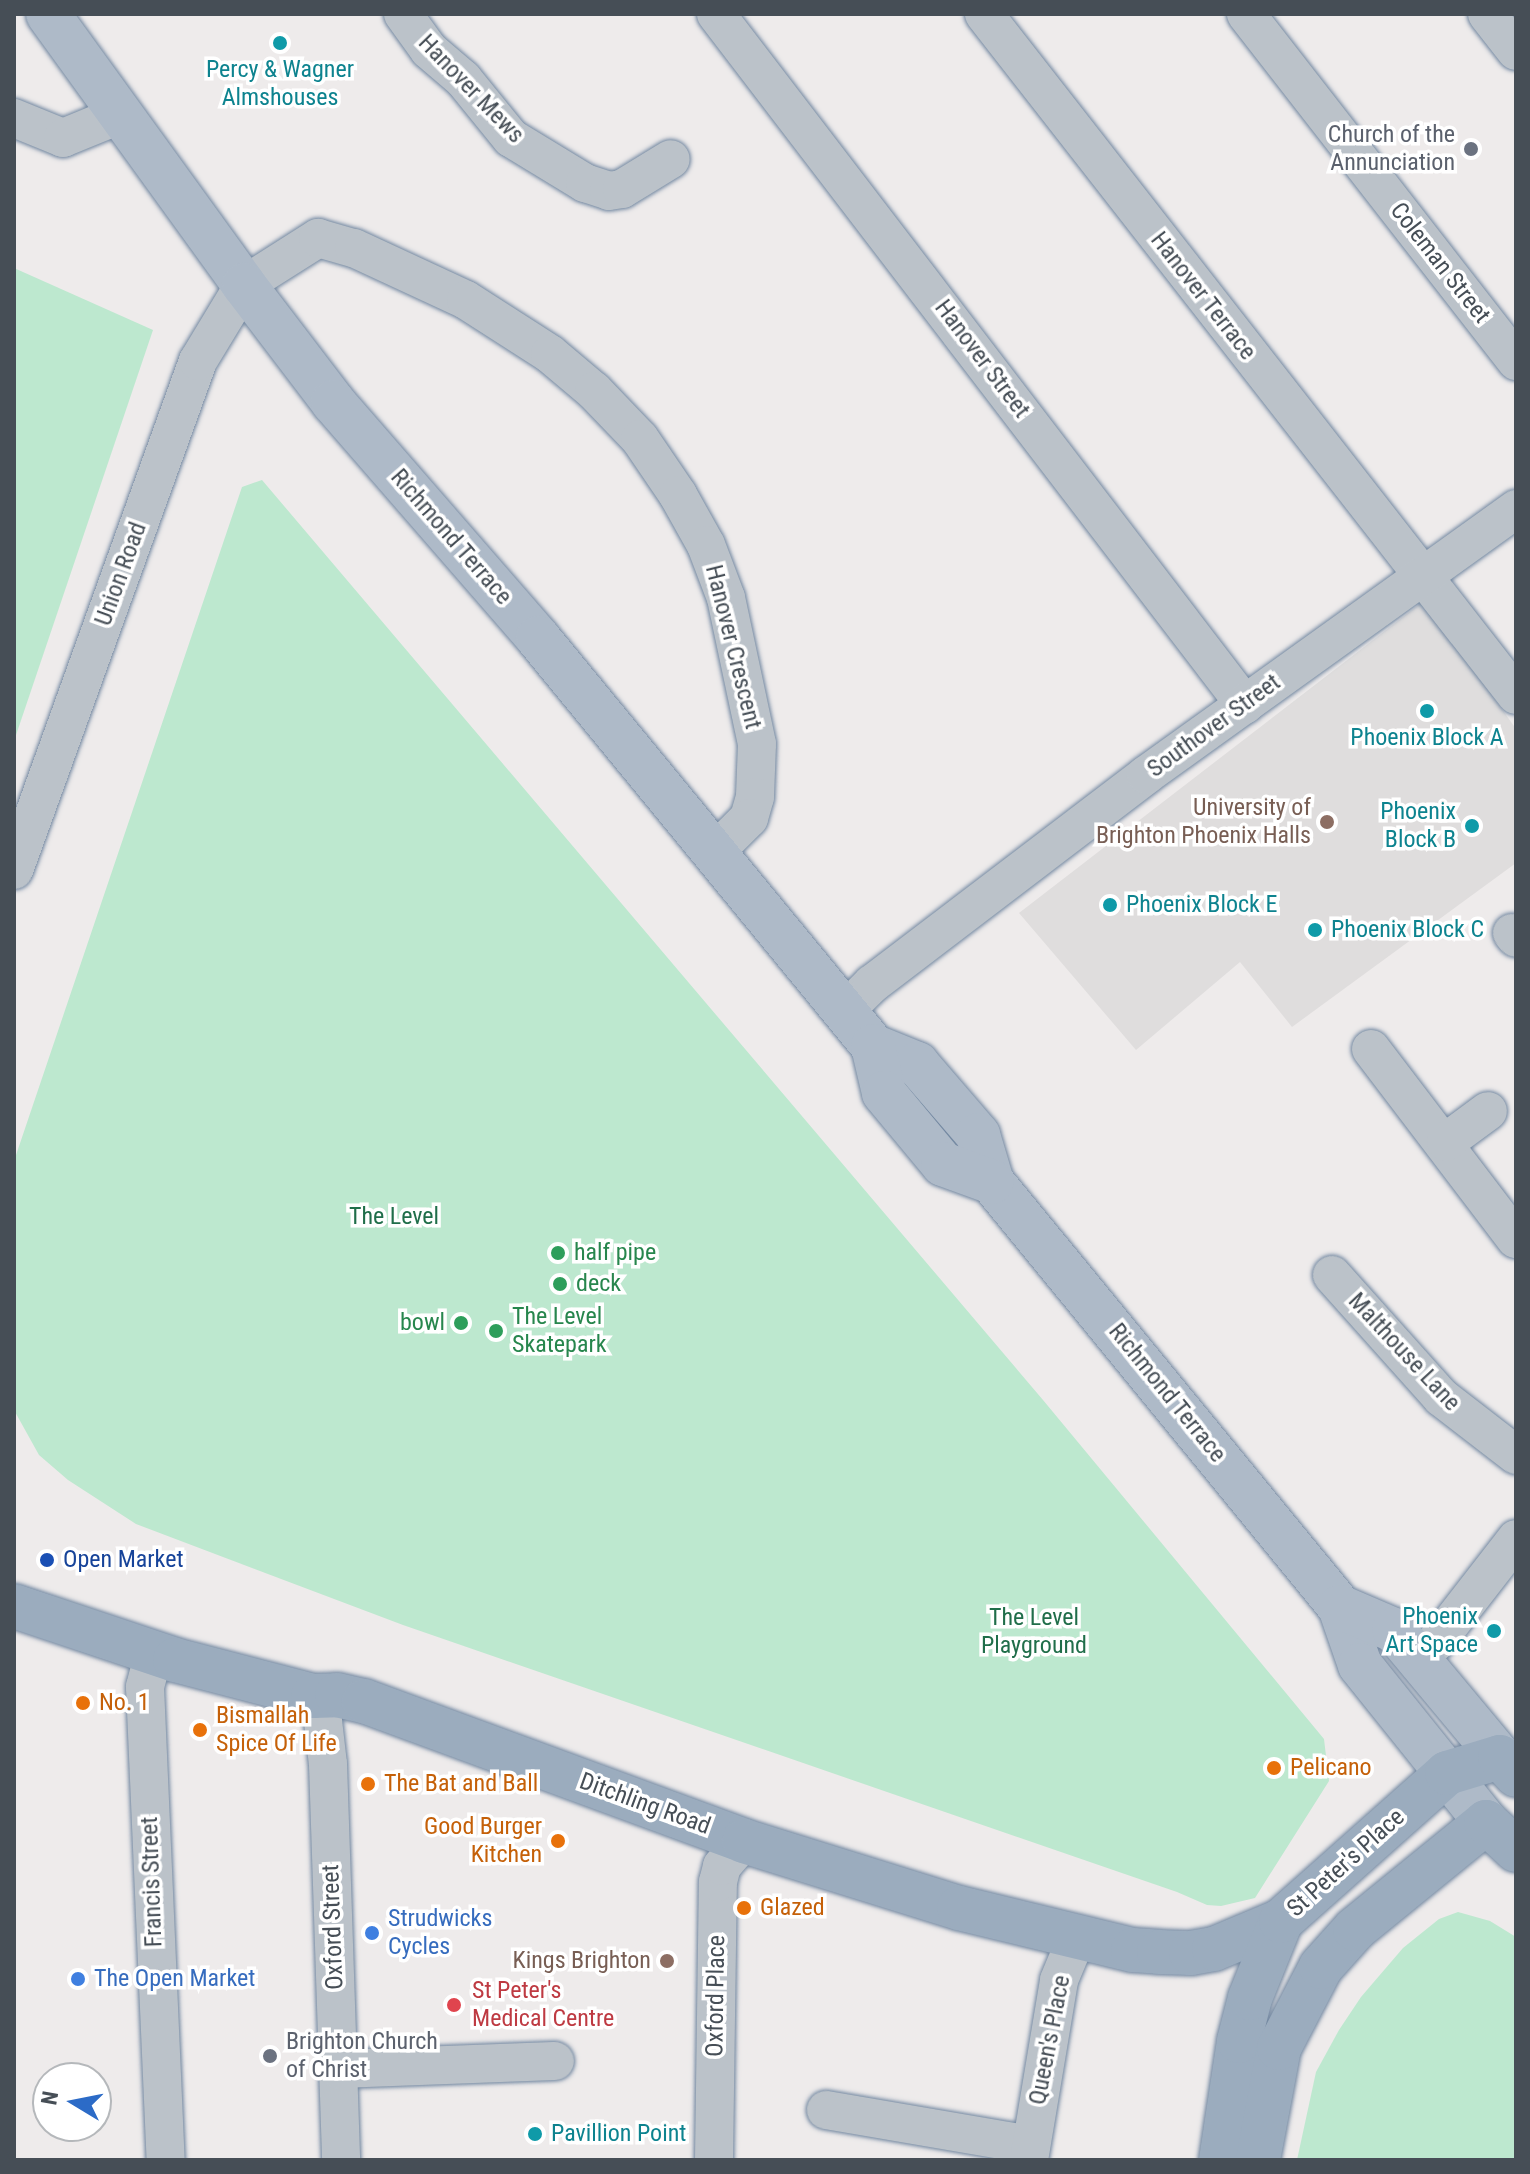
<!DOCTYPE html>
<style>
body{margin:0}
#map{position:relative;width:1530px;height:2174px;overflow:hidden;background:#eeebeb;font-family:"Roboto Condensed",sans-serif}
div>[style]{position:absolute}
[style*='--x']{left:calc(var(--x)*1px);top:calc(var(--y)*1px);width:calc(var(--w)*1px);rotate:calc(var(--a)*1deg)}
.education>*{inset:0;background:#dfdddd}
.green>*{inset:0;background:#bde8cf}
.roads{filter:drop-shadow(0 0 2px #7388a1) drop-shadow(0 0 2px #7388a1)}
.minor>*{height:38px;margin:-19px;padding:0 19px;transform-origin:19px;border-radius:19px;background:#bbc2c9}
.primary>*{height:44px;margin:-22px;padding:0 22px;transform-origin:22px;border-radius:22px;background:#aebac8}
.trunk>*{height:44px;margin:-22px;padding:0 22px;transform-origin:22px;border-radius:22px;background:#9bacbe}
.dots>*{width:22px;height:22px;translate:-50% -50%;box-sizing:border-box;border:4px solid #fff;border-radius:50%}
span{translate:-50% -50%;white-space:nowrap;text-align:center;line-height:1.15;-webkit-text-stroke:7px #fff;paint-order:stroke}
.culture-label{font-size:24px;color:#0d838f}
.right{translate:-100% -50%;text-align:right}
.left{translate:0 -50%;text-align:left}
.street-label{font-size:24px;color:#464e56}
.worship-label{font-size:24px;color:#5b616d}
.education-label{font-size:24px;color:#785e54}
.park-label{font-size:24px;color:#206e4a}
.leisure-label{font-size:24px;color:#27864d}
.transit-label{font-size:24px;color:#164399}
.food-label{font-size:24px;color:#c56008}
.shop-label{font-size:24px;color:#366cbe}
.health-label{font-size:24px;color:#be3a42}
.frame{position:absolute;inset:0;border:16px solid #464e56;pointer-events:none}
.north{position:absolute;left:32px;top:2062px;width:80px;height:80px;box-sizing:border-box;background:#fff;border:2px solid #b5b8bb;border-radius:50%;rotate:280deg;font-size:22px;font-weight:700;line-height:32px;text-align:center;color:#464e56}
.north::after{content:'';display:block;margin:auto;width:28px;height:36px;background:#2c6bc7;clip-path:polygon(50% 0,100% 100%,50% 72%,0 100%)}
</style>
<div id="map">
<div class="education">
<i style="clip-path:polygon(1425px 600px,1516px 729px,1516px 863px,1292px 1027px,1240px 962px,1136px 1050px,1019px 913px)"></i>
</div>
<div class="green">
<i style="clip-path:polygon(14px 268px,153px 330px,14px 741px)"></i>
<i style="clip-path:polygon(262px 480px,1043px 1400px,1324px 1739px,1329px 1781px,1255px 1898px,1221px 1906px,1207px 1905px,1177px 1892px,403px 1625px,136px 1524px,68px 1480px,39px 1455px,14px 1410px,14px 1161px,242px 487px)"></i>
<i style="clip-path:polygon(1458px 1912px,1490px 1921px,1516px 1937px,1516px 2160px,1297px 2160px,1316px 2072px,1339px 2030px,1361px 1997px,1403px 1948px,1439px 1919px)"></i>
</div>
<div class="roads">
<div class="minor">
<i style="--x:403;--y:14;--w:44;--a:54.2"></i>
<i style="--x:429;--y:50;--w:45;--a:40.5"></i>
<i style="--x:463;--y:79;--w:76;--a:50.9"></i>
<i style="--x:511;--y:138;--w:87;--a:31.3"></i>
<i style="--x:585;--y:183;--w:25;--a:18"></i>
<i style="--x:609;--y:191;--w:13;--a:-9"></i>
<i style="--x:622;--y:189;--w:57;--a:-31.5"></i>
<i style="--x:716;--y:14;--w:870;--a:52.56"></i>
<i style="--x:984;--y:14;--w:864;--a:52"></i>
<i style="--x:1246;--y:14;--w:440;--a:52.1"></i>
<i style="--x:1487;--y:14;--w:47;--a:51.9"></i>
<i style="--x:14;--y:118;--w:53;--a:22.2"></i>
<i style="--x:63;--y:138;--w:61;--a:-22.3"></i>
<i style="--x:14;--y:870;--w:541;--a:-70.13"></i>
<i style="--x:198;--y:361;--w:89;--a:-58.8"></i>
<i style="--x:244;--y:285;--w:88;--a:-32.4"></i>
<i style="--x:318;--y:238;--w:37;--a:16"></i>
<i style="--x:354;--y:248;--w:123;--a:24.9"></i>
<i style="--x:466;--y:300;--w:100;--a:32.7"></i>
<i style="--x:550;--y:354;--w:57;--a:40.1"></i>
<i style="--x:594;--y:391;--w:66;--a:46.2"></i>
<i style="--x:640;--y:439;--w:68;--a:55.8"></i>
<i style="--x:678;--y:495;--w:57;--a:60.8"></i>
<i style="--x:706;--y:545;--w:57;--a:69.3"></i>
<i style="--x:726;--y:598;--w:149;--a:78"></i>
<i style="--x:757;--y:744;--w:53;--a:92.2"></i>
<i style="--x:755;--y:797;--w:22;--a:106"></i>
<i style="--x:749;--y:818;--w:49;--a:135"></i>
<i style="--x:1512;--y:933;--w:6;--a:51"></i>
<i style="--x:844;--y:1012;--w:40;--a:-45"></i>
<i style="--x:872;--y:984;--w:345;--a:-37.3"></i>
<i style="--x:1146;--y:775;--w:456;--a:-35.7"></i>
<i style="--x:1371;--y:1049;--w:239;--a:52.7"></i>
<i style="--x:1446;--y:1142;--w:52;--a:-36.4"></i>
<i style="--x:1332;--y:1275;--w:164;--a:48.2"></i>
<i style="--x:1441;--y:1397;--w:95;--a:37.7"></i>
<i style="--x:154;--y:1653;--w:35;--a:105"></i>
<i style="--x:145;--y:1687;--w:473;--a:87.5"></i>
<i style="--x:1417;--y:1657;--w:26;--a:-39"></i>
<i style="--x:1437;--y:1641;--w:129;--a:-52.2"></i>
<i style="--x:313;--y:1696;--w:27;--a:68"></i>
<i style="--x:323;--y:1721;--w:43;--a:83.4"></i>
<i style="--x:328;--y:1764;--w:396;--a:88.1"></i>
<i style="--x:338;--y:2069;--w:217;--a:-2.1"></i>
<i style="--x:826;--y:2110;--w:208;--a:9.7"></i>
<i style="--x:714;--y:2160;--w:278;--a:-89.2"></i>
<i style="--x:718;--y:1882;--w:16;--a:-76"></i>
<i style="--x:722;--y:1866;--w:33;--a:-49"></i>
<i style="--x:1029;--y:2160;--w:182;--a:-80.5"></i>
<i style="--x:1059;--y:1980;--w:47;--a:-67.3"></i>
</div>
<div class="primary">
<i style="--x:48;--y:14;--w:334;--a:54.1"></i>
<i style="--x:244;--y:285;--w:147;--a:52.7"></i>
<i style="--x:333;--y:402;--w:313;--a:49"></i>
<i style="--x:538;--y:638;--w:528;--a:50.61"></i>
<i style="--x:873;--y:1046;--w:48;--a:22.2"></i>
<i style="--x:917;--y:1064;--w:94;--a:49.3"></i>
<i style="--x:978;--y:1135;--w:49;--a:73.4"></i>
<i style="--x:992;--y:1182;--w:549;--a:50.69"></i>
<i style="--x:1340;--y:1607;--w:61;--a:71"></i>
<i style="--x:1360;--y:1665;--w:201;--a:51.3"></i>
<i style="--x:873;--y:1046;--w:48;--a:76.8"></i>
<i style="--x:884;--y:1093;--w:92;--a:50.3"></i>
<i style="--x:943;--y:1164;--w:52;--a:20.2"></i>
<i style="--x:1340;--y:1607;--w:59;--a:23.1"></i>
<i style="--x:1394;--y:1630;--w:165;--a:50.2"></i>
</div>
<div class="trunk">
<i style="--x:14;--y:1606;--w:170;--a:18.5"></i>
<i style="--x:175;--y:1660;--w:143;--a:14.6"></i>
<i style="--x:313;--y:1696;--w:24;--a:-2"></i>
<i style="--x:337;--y:1695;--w:28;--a:13"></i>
<i style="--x:364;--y:1701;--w:405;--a:20.2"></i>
<i style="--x:744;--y:1841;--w:225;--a:17.3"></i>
<i style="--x:959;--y:1908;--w:179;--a:13.6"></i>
<i style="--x:1133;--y:1950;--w:26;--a:4"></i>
<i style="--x:1159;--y:1952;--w:32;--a:2"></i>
<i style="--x:1191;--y:1953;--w:23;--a:-10"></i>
<i style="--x:1214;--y:1949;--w:73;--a:-22.7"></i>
<i style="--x:1221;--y:2160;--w:120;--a:-81.4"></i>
<i style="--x:1239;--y:2041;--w:44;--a:-75.7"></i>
<i style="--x:1250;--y:1998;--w:83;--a:-68.1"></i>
<i style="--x:1281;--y:1921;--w:222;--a:-41.7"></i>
<i style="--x:1447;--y:1773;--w:55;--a:-16.8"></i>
<i style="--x:1500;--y:1757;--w:24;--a:48"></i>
<i style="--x:1258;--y:2160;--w:114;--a:-79.4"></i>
<i style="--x:1279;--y:2048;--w:91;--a:-62.6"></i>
<i style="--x:1321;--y:1967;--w:51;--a:-48.2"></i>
<i style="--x:1355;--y:1929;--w:169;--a:-39.2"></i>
<i style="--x:1486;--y:1822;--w:41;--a:43"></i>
</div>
</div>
<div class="dots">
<i style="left:280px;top:43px;background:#0f9aa8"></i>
<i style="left:1471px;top:149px;background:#6b7280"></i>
<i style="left:1427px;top:711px;background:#0f9aa8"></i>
<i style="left:1327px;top:822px;background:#8d6e63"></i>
<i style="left:1472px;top:826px;background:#0f9aa8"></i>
<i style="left:1110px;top:905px;background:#0f9aa8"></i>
<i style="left:1315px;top:930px;background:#0f9aa8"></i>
<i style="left:558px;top:1253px;background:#2e9e5b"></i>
<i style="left:560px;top:1284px;background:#2e9e5b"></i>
<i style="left:461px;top:1323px;background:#2e9e5b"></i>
<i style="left:496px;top:1331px;background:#2e9e5b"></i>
<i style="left:47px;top:1560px;background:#1a4fb4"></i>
<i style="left:1494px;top:1631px;background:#0f9aa8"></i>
<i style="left:83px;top:1703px;background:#e8710a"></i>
<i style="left:200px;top:1730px;background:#e8710a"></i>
<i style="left:1274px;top:1768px;background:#e8710a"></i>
<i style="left:368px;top:1784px;background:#e8710a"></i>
<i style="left:558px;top:1841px;background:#e8710a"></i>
<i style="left:744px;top:1908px;background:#e8710a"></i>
<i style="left:372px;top:1933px;background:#3f7fe0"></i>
<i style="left:667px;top:1961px;background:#8d6e63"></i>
<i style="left:78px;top:1979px;background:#3f7fe0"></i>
<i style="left:454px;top:2005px;background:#e0444e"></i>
<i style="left:270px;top:2056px;background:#6b7280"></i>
<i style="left:535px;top:2134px;background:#0f9aa8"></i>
</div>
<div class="culture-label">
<span style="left:280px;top:84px">Percy &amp; Wagner<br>Almshouses</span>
<span style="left:1427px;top:738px">Phoenix Block A</span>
<span class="right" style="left:1456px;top:826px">Phoenix<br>Block B</span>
<span class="left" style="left:1126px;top:905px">Phoenix Block E</span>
<span class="left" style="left:1331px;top:930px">Phoenix Block C</span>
<span class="right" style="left:1478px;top:1631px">Phoenix<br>Art Space</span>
<span class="left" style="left:551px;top:2134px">Pavillion Point</span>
</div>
<div class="street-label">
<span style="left:471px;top:89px;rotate:46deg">Hanover Mews</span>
<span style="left:1440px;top:263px;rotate:52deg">Coleman Street</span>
<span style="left:1203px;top:296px;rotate:52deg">Hanover Terrace</span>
<span style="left:982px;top:359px;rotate:53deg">Hanover Street</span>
<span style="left:451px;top:537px;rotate:49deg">Richmond Terrace</span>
<span style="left:121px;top:574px;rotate:-70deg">Union Road</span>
<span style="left:733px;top:647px;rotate:76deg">Hanover Crescent</span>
<span style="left:1214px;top:726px;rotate:-36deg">Southover Street</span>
<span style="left:1404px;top:1352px;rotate:47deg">Malthouse Lane</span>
<span style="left:1167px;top:1393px;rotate:51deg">Richmond Terrace</span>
<span style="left:645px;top:1804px;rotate:20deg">Ditchling Road</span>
<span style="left:1346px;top:1863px;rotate:-42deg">St Peter's Place</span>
<span style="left:152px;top:1882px;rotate:-92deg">Francis Street</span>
<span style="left:333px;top:1927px;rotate:-92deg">Oxford Street</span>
<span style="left:716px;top:1996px;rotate:-89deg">Oxford Place</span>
<span style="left:1050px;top:2040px;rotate:-79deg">Queen's Place</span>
</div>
<div class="worship-label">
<span class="right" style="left:1455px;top:149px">Church of the<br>Annunciation</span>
<span class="left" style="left:286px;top:2056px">Brighton Church<br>of Christ</span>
</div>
<div class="education-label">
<span class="right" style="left:1311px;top:822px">University of<br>Brighton Phoenix Halls</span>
<span class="right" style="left:651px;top:1961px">Kings Brighton</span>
</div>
<div class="park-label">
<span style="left:394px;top:1217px">The Level</span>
<span style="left:1034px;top:1632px">The Level<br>Playground</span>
</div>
<div class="leisure-label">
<span class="left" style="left:574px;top:1253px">half pipe</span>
<span class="left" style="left:576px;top:1284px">deck</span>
<span class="left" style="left:512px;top:1331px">The Level<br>Skatepark</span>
<span class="right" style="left:445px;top:1323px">bowl</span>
</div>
<div class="transit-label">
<span class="left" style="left:63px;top:1560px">Open Market</span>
</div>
<div class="food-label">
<span class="left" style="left:99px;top:1703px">No. 1</span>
<span class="left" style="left:216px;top:1730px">Bismallah<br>Spice Of Life</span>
<span class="left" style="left:1290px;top:1768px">Pelicano</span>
<span class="left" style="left:384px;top:1784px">The Bat and Ball</span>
<span class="right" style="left:542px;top:1841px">Good Burger<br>Kitchen</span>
<span class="left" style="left:760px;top:1908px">Glazed</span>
</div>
<div class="shop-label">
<span class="left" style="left:388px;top:1933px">Strudwicks<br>Cycles</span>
<span class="left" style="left:94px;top:1979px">The Open Market</span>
</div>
<div class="health-label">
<span class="left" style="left:472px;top:2005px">St Peter's<br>Medical Centre</span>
</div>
<div class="frame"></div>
<div class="north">N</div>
</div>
